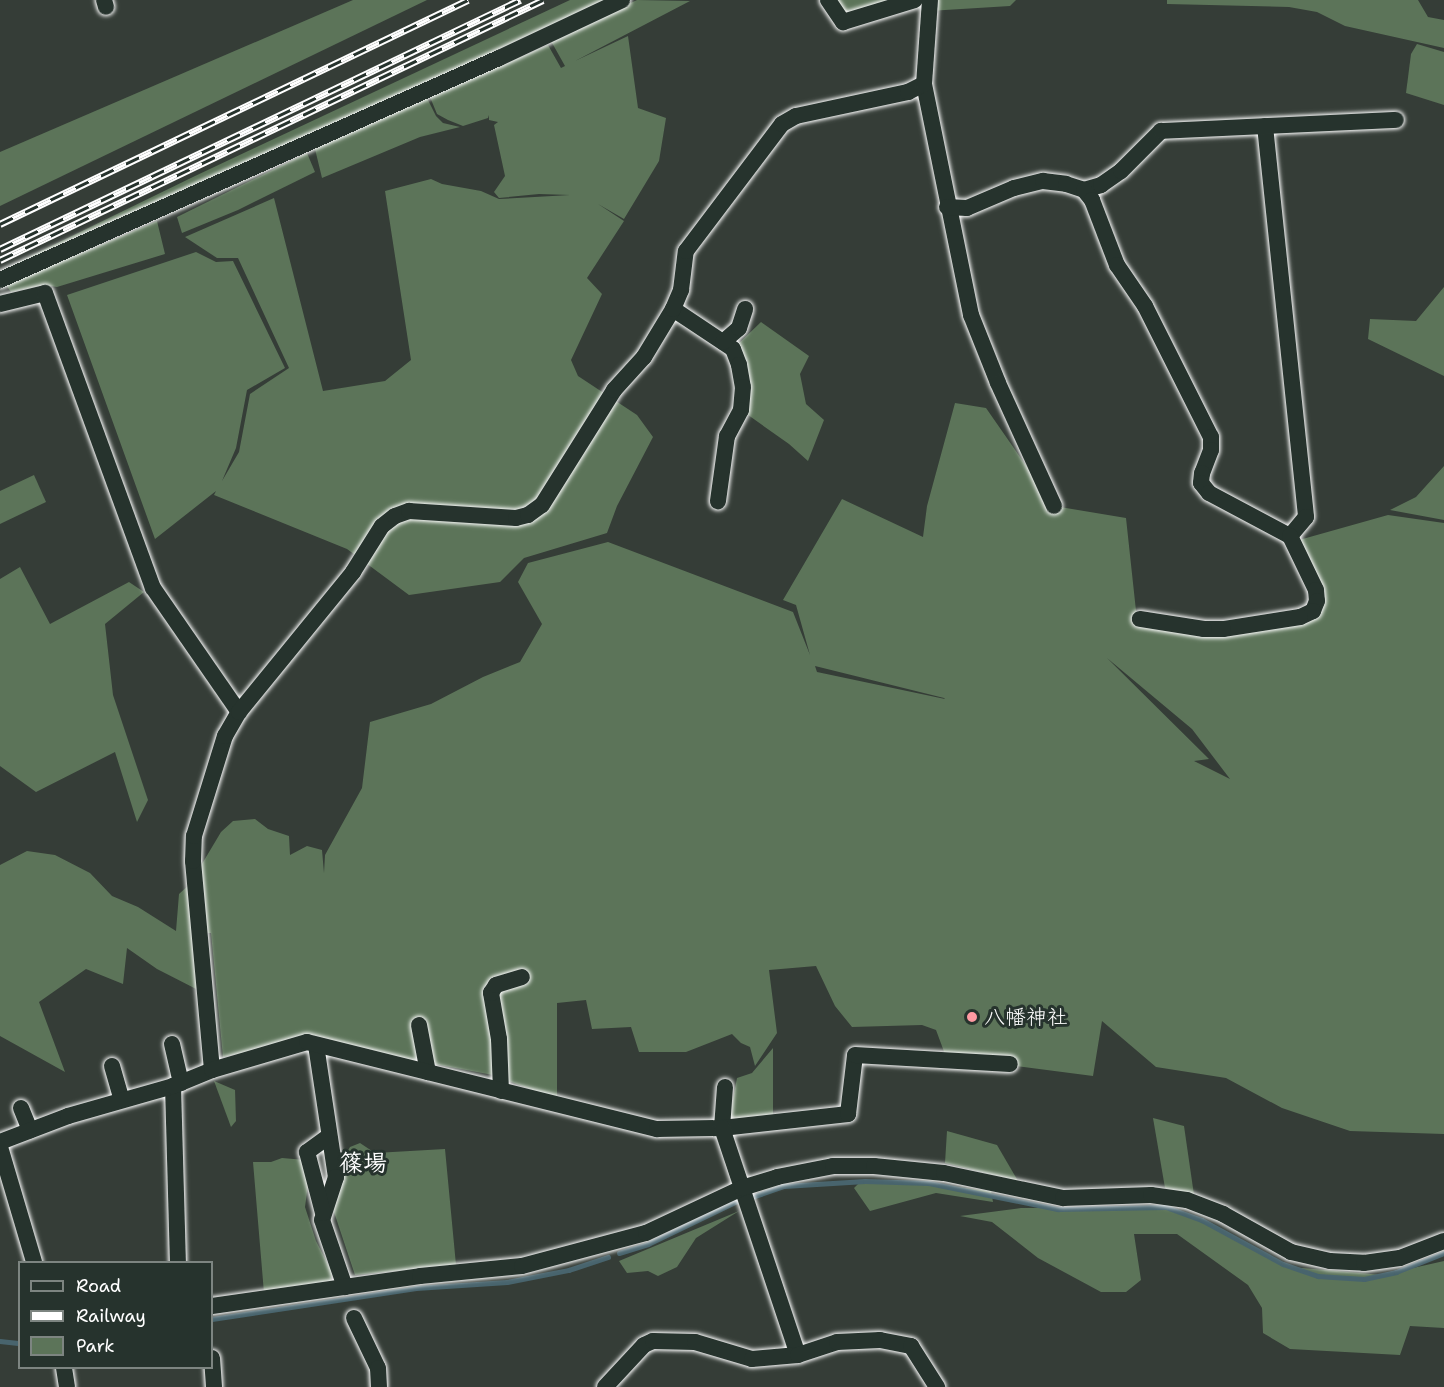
<!DOCTYPE html>
<meta charset="utf-8">
<style>
body{margin:0}
#map{position:relative;width:1444px;height:1387px;overflow:hidden;background:#353d37;font-family:"Shantell Sans","Klee One",sans-serif}
div>[style]{position:absolute}
[style*='--x']{left:calc(var(--x)*1px);top:calc(var(--y)*1px);width:calc(var(--w)*1px);rotate:calc(var(--a)*1deg)}
.green>*{inset:0;background:#5c7459}
.stream>*{height:4.5px;margin:-2.25px;padding:0 2.25px;transform-origin:2.25px;border-radius:2.25px;background:#48646d}
.roads{filter:drop-shadow(0 0 2px #fff) drop-shadow(0 0 2px #fff)}
.minor>*{height:16px;margin:-8px;padding:0 8px;transform-origin:8px;border-radius:8px;background:#26332d}
.rail>*{height:7px;margin-top:-3.5px;transform-origin:0;background:repeating-linear-gradient(90deg,#26332d 0 14px,#fff 0 28px);box-sizing:border-box;border-block:2px solid #fff}
.dots>*{width:16px;height:16px;translate:-50% -50%;box-sizing:border-box;border:3px solid #26332d;border-radius:50%}
span{translate:-50% -50%;white-space:nowrap;text-align:center;line-height:1.15;-webkit-text-stroke:6px #26332d;paint-order:stroke}
.poi-label{font-size:21px;color:#fff}
.left{translate:0 -50%;text-align:left}
.quarter-label{font-size:24px;color:#fff;font-weight:700}
.legend{position:absolute;left:18px;top:1261px;width:195px;height:108px;box-sizing:border-box;background:#26332d;border:2px solid #7d8581;margin:0;padding:8px 10px;list-style:none;font-size:18px;color:#fff}
.legend li{display:flex;align-items:center;gap:12px;height:30px}
.legend b{width:30px;border:2px solid #7d8581}
</style>
<div id="map">
<div class="green">
<i style="clip-path:polygon(353px 0,427px 0,0 206px,0 152px)"></i>
<i style="clip-path:polygon(570px 0,614px 0,0 271px,195px 176px)"></i>
<i style="clip-path:polygon(637px 0,690px 1px,575px 61px,628px 36px,638px 108px,666px 118px,659px 161px,624px 219px,598px 204px,624px 221px,587px 278px,602px 294px,571px 360px,578px 376px,637px 415px,653px 437px,617px 506px,607px 533px,524px 558px,500px 582px,409px 595px,347px 549px,214px 495px,216px 491px,155px 539px,67px 295px,196px 252px,216px 262px,233px 261px,285px 368px,247px 390px,236px 448px,222px 481px,239px 452px,250px 394px,289px 368px,238px 258px,217px 258px,185px 237px,274px 198px,323px 391px,385px 381px,411px 360px,385px 191px,431px 179px,442px 184px,481px 191px,499px 199px,570px 195px,539px 194px,499px 198px,494px 192px,505px 176px,494px 125px,498px 122px,489px 120px,489px 115px,488px 118px,463px 126px,448px 120px,437px 114px,430px 97px,548px 45px,561px 68px,565px 66px,551px 41px)"></i>
<i style="clip-path:polygon(834px 0,894px 0,844px 18px)"></i>
<i style="clip-path:polygon(930px 0,1016px 0,1010px 6px,929px 11px)"></i>
<i style="clip-path:polygon(1167px 0,1418px 0,1428px 17px,1444px 20px,1444px 48px,1345px 26px,1317px 12px,1289px 7px,1167px 4px)"></i>
<i style="clip-path:polygon(1417px 44px,1444px 52px,1444px 105px,1406px 93px,1411px 54px)"></i>
<i style="clip-path:polygon(427px 98px,436px 116px,443px 123px,460px 127px,420px 137px,322px 178px,315px 149px)"></i>
<i style="clip-path:polygon(307px 153px,315px 172px,238px 210px,182px 233px,177px 217px)"></i>
<i style="clip-path:polygon(157px 221px,165px 254px,57px 287px,44px 285px,11px 292px,6px 285px)"></i>
<i style="clip-path:polygon(1444px 287px,1444px 376px,1368px 339px,1370px 319px,1416px 321px)"></i>
<i style="clip-path:polygon(761px 322px,809px 356px,800px 374px,806px 404px,824px 420px,808px 461px,789px 444px,741px 410px,733px 349px)"></i>
<i style="clip-path:polygon(evenodd,955px 403px,986px 408px,1054px 506px,1126px 518px,1137px 620px,1207px 629px,1313px 611px,1318px 586px,1292px 542px,1388px 515px,1444px 523px,1444px 1134px,1350px 1131px,1282px 1108px,1226px 1078px,1156px 1067px,1102px 1021px,1093px 1076px,946px 1057px,936px 1030px,922px 1025px,852px 1027px,835px 1006px,816px 966px,769px 970px,777px 1033px,755px 1066px,750px 1047px,741px 1043px,732px 1034px,686px 1052px,639px 1052px,631px 1027px,592px 1029px,586px 1000px,557px 1003px,557px 1099px,493px 1075px,305px 1040px,223px 1057px,211px 933px,200px 933px,202px 992px,157px 969px,127px 948px,123px 984px,86px 969px,39px 1002px,65px 1072px,0 1036px,0 865px,27px 851px,55px 855px,90px 873px,112px 896px,138px 907px,176px 931px,179px 894px,190px 884px,221px 832px,233px 821px,255px 819px,268px 829px,289px 836px,290px 855px,307px 846px,322px 850px,324px 873px,325px 855px,362px 788px,370px 722px,431px 704px,483px 677px,520px 662px,542px 624px,518px 582px,528px 563px,608px 542px,793px 612px,810px 655px,796px 605px,783px 600px,842px 499px,923px 537px,927px 506px,955px 403px,1107px 658px,1192px 729px,1230px 779px,1194px 761px,1209px 759px,1107px 658px,955px 403px,815px 666px,944px 698px,945px 699px,817px 672px,815px 666px)"></i>
<i style="clip-path:polygon(1444px 466px,1444px 520px,1390px 510px,1416px 497px)"></i>
<i style="clip-path:polygon(34px 475px,46px 502px,0 524px,0 491px)"></i>
<i style="clip-path:polygon(20px 567px,50px 624px,129px 582px,144px 592px,105px 624px,113px 695px,148px 800px,137px 822px,115px 752px,36px 792px,0 766px,0 579px)"></i>
<i style="clip-path:polygon(773px 1048px,773px 1116px,729px 1120px,737px 1078px,752px 1073px)"></i>
<i style="clip-path:polygon(214px 1081px,235px 1090px,236px 1121px,231px 1127px)"></i>
<i style="clip-path:polygon(1153px 1118px,1184px 1126px,1194px 1195px,1165px 1188px)"></i>
<i style="clip-path:polygon(947px 1131px,997px 1145px,1018px 1181px,945px 1163px)"></i>
<i style="clip-path:polygon(360px 1143px,375px 1153px,445px 1149px,456px 1265px,355px 1275px,326px 1188px,350px 1147px)"></i>
<i style="clip-path:polygon(282px 1158px,305px 1160px,310px 1170px,305px 1207px,316px 1241px,333px 1274px,330px 1282px,264px 1293px,253px 1162px,271px 1162px)"></i>
<i style="clip-path:polygon(861px 1181px,916px 1182px,991px 1191px,993px 1202px,936px 1193px,870px 1211px,854px 1188px)"></i>
<i style="clip-path:polygon(1166px 1207px,1202px 1220px,1291px 1267px,1382px 1275px,1444px 1261px,1444px 1328px,1410px 1326px,1400px 1355px,1290px 1349px,1263px 1333px,1262px 1308px,1248px 1285px,1177px 1234px,1134px 1234px,1141px 1280px,1126px 1292px,1101px 1292px,1038px 1258px,992px 1222px,960px 1216px,1021px 1208px)"></i>
<i style="clip-path:polygon(739px 1211px,696px 1238px,677px 1267px,658px 1276px,648px 1271px,627px 1273px,619px 1261px)"></i>
</div>
<div class="stream">
<i style="--x:755;--y:1196;--w:31;--a:-19"></i>
<i style="--x:784;--y:1186;--w:81;--a:-3.5"></i>
<i style="--x:865;--y:1181;--w:64;--a:1.8"></i>
<i style="--x:929;--y:1183;--w:132;--a:11.4"></i>
<i style="--x:1058;--y:1209;--w:108;--a:-1.1"></i>
<i style="--x:1166;--y:1207;--w:38;--a:20"></i>
<i style="--x:1202;--y:1220;--w:92;--a:28.5"></i>
<i style="--x:1283;--y:1264;--w:37;--a:19"></i>
<i style="--x:1318;--y:1276;--w:46;--a:3.7"></i>
<i style="--x:1364;--y:1279;--w:33;--a:-12"></i>
<i style="--x:1396;--y:1272;--w:52;--a:-21.6"></i>
<i style="--x:619;--y:1253;--w:30;--a:-17"></i>
<i style="--x:648;--y:1244;--w:99;--a:-25.8"></i>
<i style="--x:212;--y:1319;--w:206;--a:-8.6"></i>
<i style="--x:416;--y:1288;--w:91;--a:-3.8"></i>
<i style="--x:507;--y:1282;--w:63;--a:-11"></i>
<i style="--x:569;--y:1270;--w:41;--a:-18.4"></i>
<i style="--x:0;--y:1341;--w:20;--a:6"></i>
</div>
<div class="roads">
<div class="minor">
<i style="--x:104;--y:0;--w:7;--a:74"></i>
<i style="--x:828;--y:0;--w:27;--a:56"></i>
<i style="--x:843;--y:22;--w:75;--a:-17"></i>
<i style="--x:924;--y:84;--w:236;--a:78.5"></i>
<i style="--x:971;--y:315;--w:73;--a:68.3"></i>
<i style="--x:998;--y:383;--w:135;--a:65.5"></i>
<i style="--x:1265;--y:126;--w:393;--a:84"></i>
<i style="--x:1306;--y:517;--w:25;--a:130"></i>
<i style="--x:1084;--y:190;--w:18;--a:-16"></i>
<i style="--x:1101;--y:185;--w:24;--a:-35"></i>
<i style="--x:1121;--y:171;--w:57;--a:-45"></i>
<i style="--x:1161;--y:131;--w:235;--a:-2.7"></i>
<i style="--x:947;--y:207;--w:20;--a:3"></i>
<i style="--x:967;--y:208;--w:51;--a:-23.1"></i>
<i style="--x:1014;--y:188;--w:30;--a:-14"></i>
<i style="--x:1043;--y:181;--w:23;--a:7"></i>
<i style="--x:1066;--y:184;--w:19;--a:18"></i>
<i style="--x:1084;--y:190;--w:13;--a:51"></i>
<i style="--x:1092;--y:200;--w:70;--a:69"></i>
<i style="--x:1117;--y:265;--w:50;--a:55.7"></i>
<i style="--x:1145;--y:306;--w:147;--a:63.3"></i>
<i style="--x:1211;--y:437;--w:13;--a:90"></i>
<i style="--x:1211;--y:450;--w:25;--a:111"></i>
<i style="--x:1202;--y:473;--w:10;--a:96"></i>
<i style="--x:1201;--y:483;--w:13;--a:51"></i>
<i style="--x:1209;--y:493;--w:92;--a:28"></i>
<i style="--x:1290;--y:536;--w:60;--a:64.3"></i>
<i style="--x:1316;--y:590;--w:11;--a:85"></i>
<i style="--x:1317;--y:601;--w:11;--a:112"></i>
<i style="--x:1313;--y:611;--w:14;--a:155"></i>
<i style="--x:1300;--y:617;--w:78;--a:171.1"></i>
<i style="--x:1223;--y:629;--w:19;--a:180"></i>
<i style="--x:1204;--y:629;--w:65;--a:-171.1"></i>
<i style="--x:0;--y:280;--w:546;--a:-23.98"></i>
<i style="--x:499;--y:58;--w:136;--a:-25.2"></i>
<i style="--x:0;--y:304;--w:46;--a:-13.7"></i>
<i style="--x:45;--y:293;--w:314;--a:69.9"></i>
<i style="--x:153;--y:588;--w:151;--a:55.3"></i>
<i style="--x:673;--y:309;--w:72;--a:33.7"></i>
<i style="--x:733;--y:349;--w:17;--a:69"></i>
<i style="--x:739;--y:365;--w:22;--a:80"></i>
<i style="--x:743;--y:387;--w:23;--a:95"></i>
<i style="--x:741;--y:410;--w:30;--a:118"></i>
<i style="--x:727;--y:436;--w:66;--a:97.9"></i>
<i style="--x:723;--y:342;--w:21;--a:-41"></i>
<i style="--x:739;--y:328;--w:20;--a:-72"></i>
<i style="--x:419;--y:1025;--w:48;--a:79.2"></i>
<i style="--x:172;--y:1044;--w:40;--a:77"></i>
<i style="--x:316;--y:1045;--w:134;--a:81.4"></i>
<i style="--x:336;--y:1177;--w:45;--a:108"></i>
<i style="--x:322;--y:1220;--w:71;--a:71.1"></i>
<i style="--x:112;--y:1066;--w:35;--a:74"></i>
<i style="--x:212;--y:1070;--w:210;--a:-95.2"></i>
<i style="--x:193;--y:861;--w:25;--a:-88"></i>
<i style="--x:194;--y:836;--w:105;--a:-72.8"></i>
<i style="--x:225;--y:736;--w:28;--a:-60"></i>
<i style="--x:239;--y:712;--w:181;--a:-50.8"></i>
<i style="--x:353;--y:572;--w:54;--a:-57.8"></i>
<i style="--x:382;--y:526;--w:16;--a:-38"></i>
<i style="--x:395;--y:516;--w:15;--a:-20"></i>
<i style="--x:409;--y:511;--w:107;--a:3.7"></i>
<i style="--x:516;--y:518;--w:12;--a:-14"></i>
<i style="--x:528;--y:515;--w:17;--a:-36"></i>
<i style="--x:542;--y:505;--w:136;--a:-57.9"></i>
<i style="--x:614;--y:390;--w:45;--a:-47.7"></i>
<i style="--x:644;--y:357;--w:56;--a:-58.9"></i>
<i style="--x:673;--y:309;--w:21;--a:-67"></i>
<i style="--x:681;--y:290;--w:39;--a:-83"></i>
<i style="--x:686;--y:251;--w:159;--a:-52.9"></i>
<i style="--x:782;--y:124;--w:16;--a:-30"></i>
<i style="--x:796;--y:116;--w:115;--a:-12.1"></i>
<i style="--x:908;--y:92;--w:18;--a:-27"></i>
<i style="--x:924;--y:84;--w:84;--a:-85.9"></i>
<i style="--x:173;--y:1086;--w:176;--a:88.4"></i>
<i style="--x:725;--y:1087;--w:41;--a:94.2"></i>
<i style="--x:722;--y:1128;--w:127;--a:-6.3"></i>
<i style="--x:848;--y:1114;--w:59;--a:-83.2"></i>
<i style="--x:855;--y:1055;--w:155;--a:3.3"></i>
<i style="--x:501;--y:1091;--w:52;--a:-92.2"></i>
<i style="--x:499;--y:1039;--w:47;--a:-99.9"></i>
<i style="--x:491;--y:993;--w:9;--a:-58"></i>
<i style="--x:496;--y:985;--w:27;--a:-17"></i>
<i style="--x:21;--y:1108;--w:24;--a:68"></i>
<i style="--x:0;--y:1142;--w:73;--a:-20.9"></i>
<i style="--x:68;--y:1116;--w:109;--a:-15.9"></i>
<i style="--x:173;--y:1086;--w:42;--a:-22.3"></i>
<i style="--x:212;--y:1070;--w:99;--a:-16.4"></i>
<i style="--x:307;--y:1042;--w:361;--a:14"></i>
<i style="--x:657;--y:1129;--w:65;--a:-0.9"></i>
<i style="--x:722;--y:1128;--w:239;--a:71.5"></i>
<i style="--x:0;--y:1147;--w:120;--a:73.5"></i>
<i style="--x:323;--y:1213;--w:63;--a:-104.7"></i>
<i style="--x:307;--y:1152;--w:26;--a:-36"></i>
<i style="--x:212;--y:1306;--w:210;--a:-8.2"></i>
<i style="--x:420;--y:1276;--w:102;--a:-5.6"></i>
<i style="--x:522;--y:1266;--w:128;--a:-14.9"></i>
<i style="--x:646;--y:1233;--w:106;--a:-25.1"></i>
<i style="--x:742;--y:1188;--w:37;--a:-17"></i>
<i style="--x:777;--y:1177;--w:57;--a:-11.1"></i>
<i style="--x:833;--y:1166;--w:41;--a:0"></i>
<i style="--x:874;--y:1166;--w:70;--a:5.7"></i>
<i style="--x:944;--y:1173;--w:122;--a:11.9"></i>
<i style="--x:1063;--y:1198;--w:88;--a:-2"></i>
<i style="--x:1151;--y:1195;--w:36;--a:8"></i>
<i style="--x:1187;--y:1200;--w:39;--a:21"></i>
<i style="--x:1223;--y:1214;--w:78;--a:29.2"></i>
<i style="--x:1291;--y:1252;--w:40;--a:13"></i>
<i style="--x:1330;--y:1261;--w:34;--a:3"></i>
<i style="--x:1364;--y:1263;--w:36;--a:-8"></i>
<i style="--x:1400;--y:1258;--w:47;--a:-21.1"></i>
<i style="--x:354;--y:1318;--w:55;--a:64.4"></i>
<i style="--x:378;--y:1368;--w:19;--a:87"></i>
<i style="--x:212;--y:1358;--w:29;--a:86"></i>
<i style="--x:64;--y:1368;--w:19;--a:81"></i>
<i style="--x:605;--y:1387;--w:57;--a:-47.1"></i>
<i style="--x:644;--y:1345;--w:10;--a:-24"></i>
<i style="--x:653;--y:1341;--w:42;--a:1.4"></i>
<i style="--x:695;--y:1342;--w:59;--a:16.6"></i>
<i style="--x:752;--y:1359;--w:46;--a:-5"></i>
<i style="--x:798;--y:1355;--w:41;--a:-18.4"></i>
<i style="--x:837;--y:1342;--w:43;--a:-2.7"></i>
<i style="--x:880;--y:1340;--w:32;--a:11"></i>
<i style="--x:911;--y:1346;--w:49;--a:57.6"></i>
</div>
</div>
<div class="rail">
<i style="--x:0;--y:224;--w:519;--a:-25.58"></i>
<i style="--x:0;--y:249;--w:577;--a:-25.59"></i>
<i style="--x:0;--y:260;--w:602;--a:-25.59"></i>
</div>
<div class="dots">
<i style="left:972px;top:1017px;background:#ff9aa2"></i>
</div>
<div class="poi-label">
<span class="left" style="left:984px;top:1017px">八幡神社</span>
</div>
<div class="quarter-label">
<span style="left:363px;top:1164px">篠場</span>
</div>
<ul class="legend">
<li><b style="height:8px;background:#26332d"></b>Road</li>
<li><b style="height:8px;background:#fff"></b>Railway</li>
<li><b style="height:16px;background:#5c7459"></b>Park</li>
</ul>
</div>
